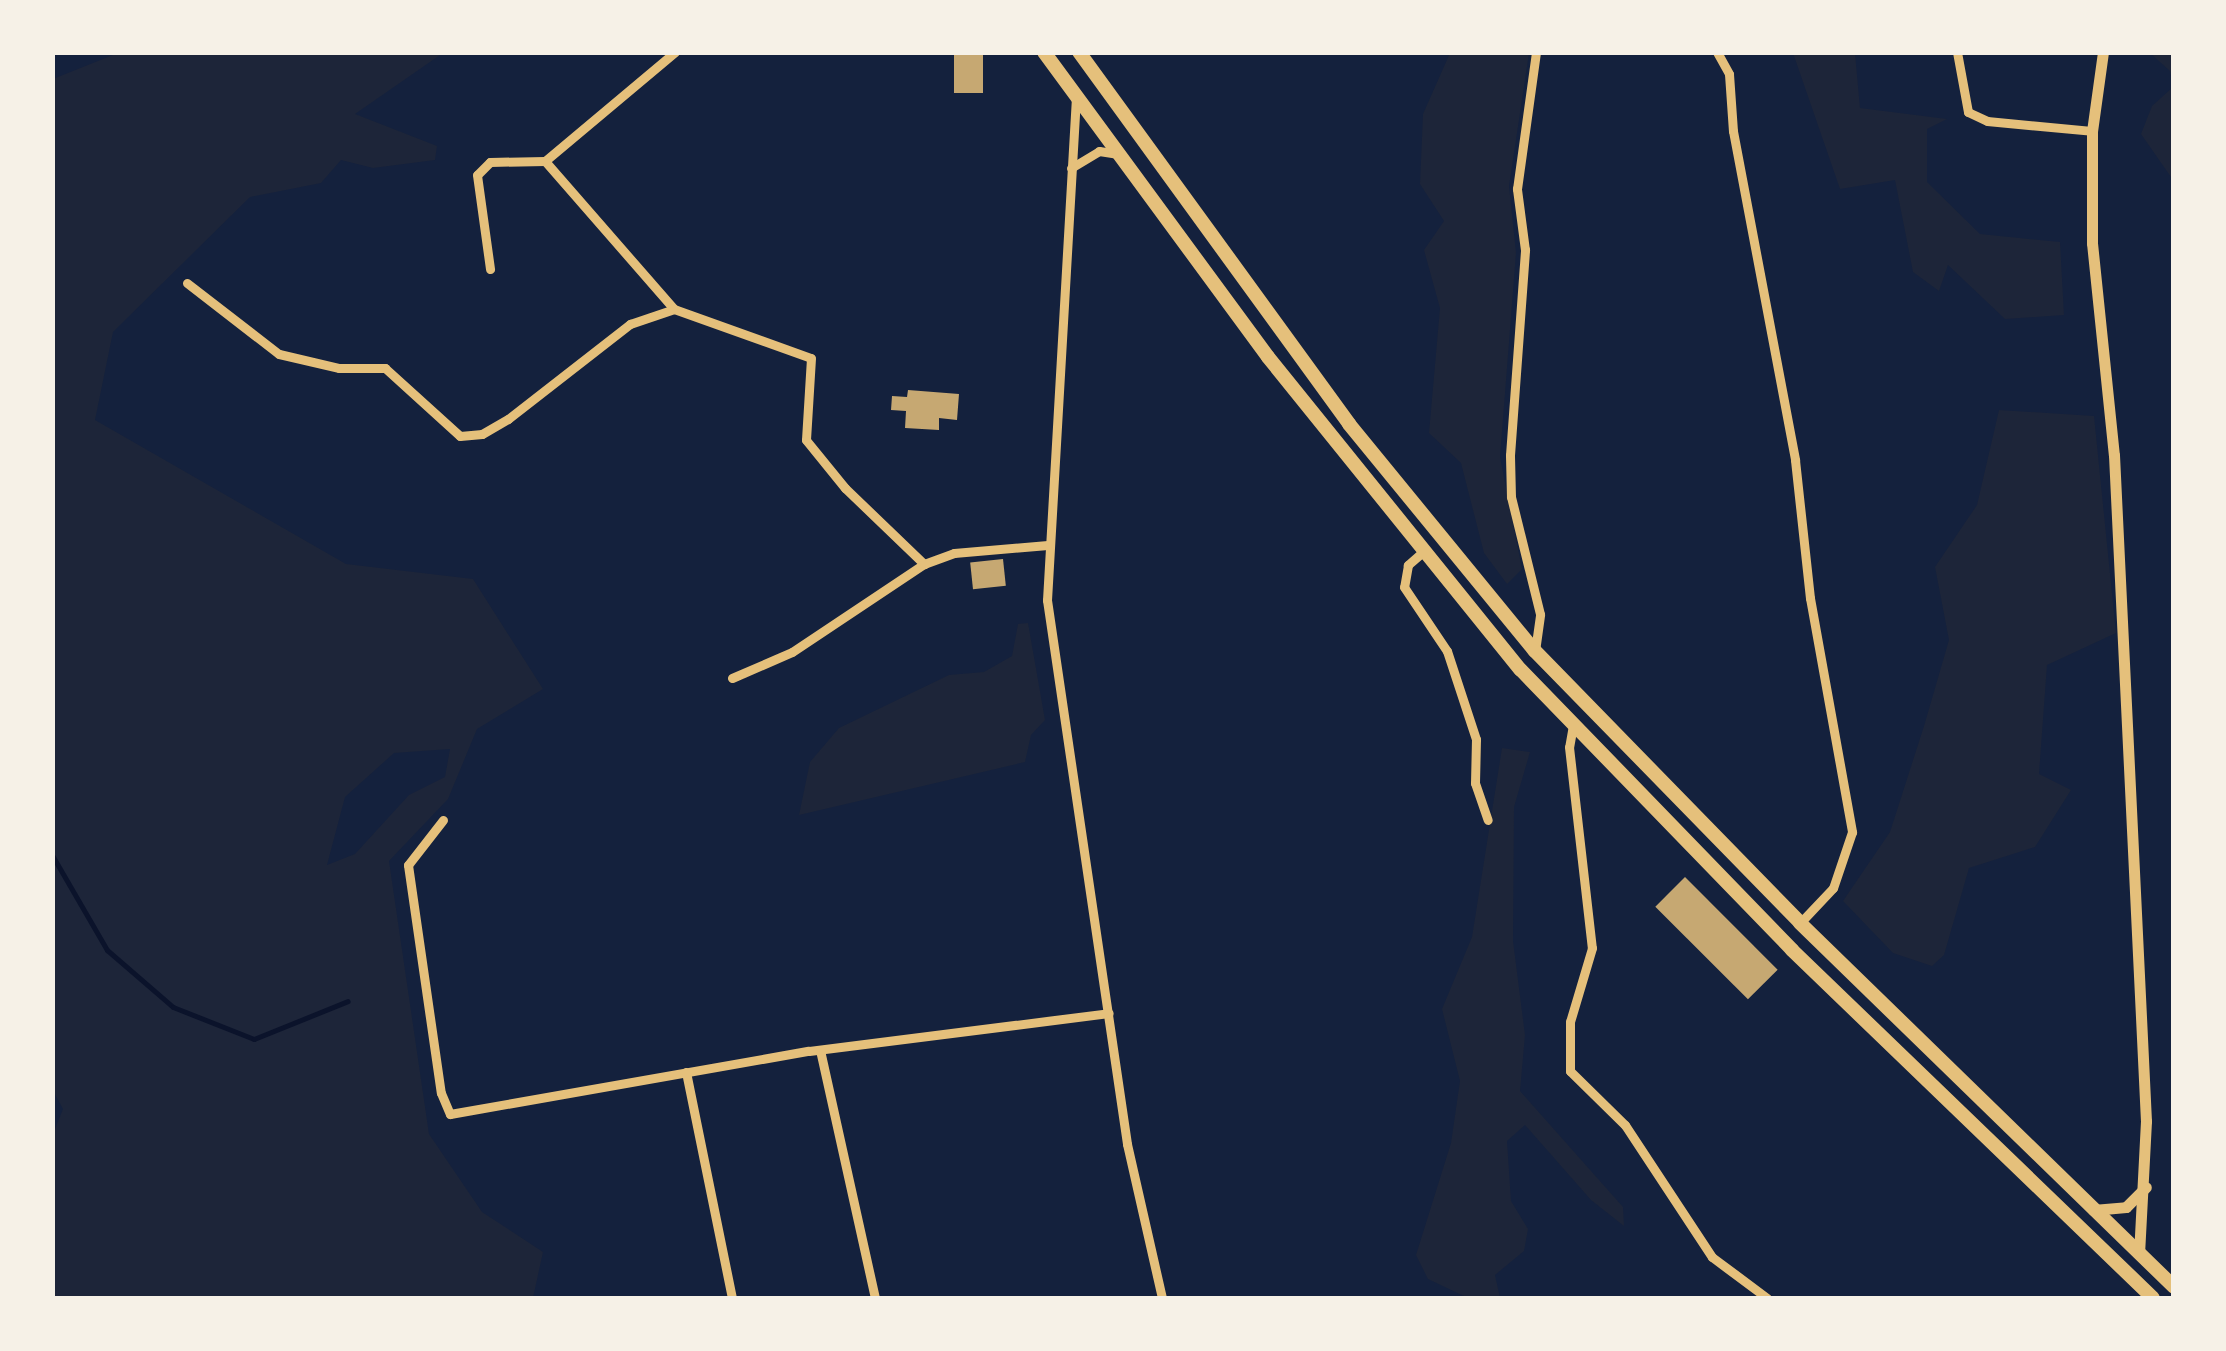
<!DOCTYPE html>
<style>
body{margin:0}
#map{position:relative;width:2226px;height:1351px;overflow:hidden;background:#14213d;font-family:Rubik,sans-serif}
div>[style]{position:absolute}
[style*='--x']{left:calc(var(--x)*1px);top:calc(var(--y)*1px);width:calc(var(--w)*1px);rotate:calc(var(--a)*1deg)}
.green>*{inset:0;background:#1d2539}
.stream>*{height:5px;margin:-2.5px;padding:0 2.5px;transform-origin:2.5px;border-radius:2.5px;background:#0b132b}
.building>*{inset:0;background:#c6a872;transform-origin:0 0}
.minor>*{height:9px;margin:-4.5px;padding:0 4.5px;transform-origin:4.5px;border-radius:4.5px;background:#e5c07b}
.tertiary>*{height:11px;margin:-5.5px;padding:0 5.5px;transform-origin:5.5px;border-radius:5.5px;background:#e5c07b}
.primary>*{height:14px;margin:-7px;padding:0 7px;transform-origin:7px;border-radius:7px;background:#e5c07b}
span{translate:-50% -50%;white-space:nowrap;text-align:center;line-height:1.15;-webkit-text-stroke:10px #f6f1e7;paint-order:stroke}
.frame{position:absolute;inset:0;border:55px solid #f6f1e7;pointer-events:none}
</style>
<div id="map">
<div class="green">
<i style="clip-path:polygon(evenodd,118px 53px,443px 53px,355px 114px,437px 146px,435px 160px,373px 168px,341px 160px,321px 183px,250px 197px,113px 332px,95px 420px,346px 564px,473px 579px,543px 689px,477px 729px,448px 799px,389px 861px,429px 1134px,482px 1212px,543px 1252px,533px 1298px,53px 1298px,53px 1134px,63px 1109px,52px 1089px,53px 79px,118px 53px,450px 749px,445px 777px,409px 795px,355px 854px,327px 865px,345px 797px,394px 753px,450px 749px)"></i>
<i style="clip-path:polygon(1450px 53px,1529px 53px,1509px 186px,1516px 253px,1500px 457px,1522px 569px,1507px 584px,1484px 553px,1461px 463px,1429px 433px,1440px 308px,1424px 250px,1444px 221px,1420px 184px,1423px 114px)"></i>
<i style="clip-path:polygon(1793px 53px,1855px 53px,1860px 108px,1947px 119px,1927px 129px,1927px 182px,1980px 234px,2060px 242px,2064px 315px,2005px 319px,1948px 265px,1939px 291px,1913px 272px,1895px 180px,1840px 189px)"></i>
<i style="clip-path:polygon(2150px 53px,2173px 53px,2173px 180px,2141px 134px,2152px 106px,2173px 87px,2170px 71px)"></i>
<i style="clip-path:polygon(1999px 410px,2094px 416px,2116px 633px,2047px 665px,2039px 774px,2071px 790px,2035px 847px,1969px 868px,1944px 955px,1932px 966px,1893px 953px,1843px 901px,1890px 832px,1924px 726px,1949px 640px,1935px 567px,1977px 505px)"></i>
<i style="clip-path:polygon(1028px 623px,1045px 720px,1031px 735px,1025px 762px,799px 815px,810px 762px,839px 728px,949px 675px,984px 672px,1012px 656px,1018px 624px)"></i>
<i style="clip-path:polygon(1502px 748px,1530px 752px,1514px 807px,1513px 941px,1525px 1035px,1520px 1091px,1623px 1207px,1624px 1226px,1591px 1200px,1525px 1125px,1507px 1141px,1511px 1201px,1528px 1229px,1524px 1251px,1495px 1275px,1500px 1298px,1468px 1298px,1428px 1279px,1416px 1255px,1451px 1143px,1460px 1081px,1442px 1009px,1472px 937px)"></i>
</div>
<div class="stream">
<i style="--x:52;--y:855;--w:110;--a:59.9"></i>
<i style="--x:107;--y:950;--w:87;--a:40.8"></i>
<i style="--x:173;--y:1007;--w:87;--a:21.6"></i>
<i style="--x:254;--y:1039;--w:101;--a:-22"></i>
</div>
<div class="building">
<i style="left:954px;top:52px;width:29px;height:41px"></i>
<i style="clip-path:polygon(908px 390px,959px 394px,957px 420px,939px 418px,939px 430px,905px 428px,906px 411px,891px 410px,892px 396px,907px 397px)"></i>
<i style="left:1003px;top:559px;width:27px;height:33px;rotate:84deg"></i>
<i style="left:1685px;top:877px;width:131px;height:42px;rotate:45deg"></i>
</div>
<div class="minor">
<i style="--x:1717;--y:52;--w:25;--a:61"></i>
<i style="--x:1729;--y:74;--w:57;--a:86"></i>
<i style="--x:1733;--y:131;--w:335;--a:79.3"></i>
<i style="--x:1795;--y:460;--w:139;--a:83.8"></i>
<i style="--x:1810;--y:598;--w:238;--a:79.8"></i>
<i style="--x:1852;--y:832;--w:59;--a:108.7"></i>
<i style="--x:1833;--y:888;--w:48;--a:133.3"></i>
<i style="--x:1957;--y:52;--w:61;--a:79.6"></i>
<i style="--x:1968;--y:112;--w:21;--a:25"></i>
<i style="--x:1987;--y:121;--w:105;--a:5.4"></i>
<i style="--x:1076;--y:97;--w:504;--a:93.3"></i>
<i style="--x:1047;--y:600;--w:550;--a:81.63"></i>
<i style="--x:1127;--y:1144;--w:158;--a:77.2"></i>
<i style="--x:545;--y:161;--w:170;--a:-40"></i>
<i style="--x:1071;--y:168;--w:33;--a:-31"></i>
<i style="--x:1099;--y:151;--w:18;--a:9"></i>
<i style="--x:187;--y:283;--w:116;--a:37.7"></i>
<i style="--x:279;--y:354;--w:62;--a:13.1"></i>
<i style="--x:339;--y:368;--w:46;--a:0"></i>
<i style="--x:385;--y:368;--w:101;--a:42.2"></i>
<i style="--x:460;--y:436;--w:22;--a:-5"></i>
<i style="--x:482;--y:434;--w:30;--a:-30"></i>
<i style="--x:508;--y:419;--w:155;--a:-37.9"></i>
<i style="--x:630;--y:324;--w:46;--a:-18.8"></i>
<i style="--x:674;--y:309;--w:196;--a:-131.1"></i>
<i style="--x:545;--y:161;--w:55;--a:179"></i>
<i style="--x:490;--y:162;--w:18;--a:135"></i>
<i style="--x:477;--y:175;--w:95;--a:82.1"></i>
<i style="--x:674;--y:309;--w:145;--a:19.7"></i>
<i style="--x:811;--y:358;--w:82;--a:93.5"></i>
<i style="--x:806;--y:440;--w:62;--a:50.9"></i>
<i style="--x:845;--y:488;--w:110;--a:43.9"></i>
<i style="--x:1425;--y:550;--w:23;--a:139"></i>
<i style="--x:1408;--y:565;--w:22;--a:100"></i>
<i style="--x:1404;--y:587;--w:77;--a:56.1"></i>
<i style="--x:1447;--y:651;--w:93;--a:71.8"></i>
<i style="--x:1476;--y:739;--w:44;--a:91.3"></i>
<i style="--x:1475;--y:783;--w:39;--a:71"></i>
<i style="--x:1535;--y:651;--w:37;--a:-82"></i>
<i style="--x:1540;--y:614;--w:121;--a:-103.9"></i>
<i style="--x:1511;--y:497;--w:42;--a:-91.4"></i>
<i style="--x:1510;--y:455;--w:206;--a:-85.8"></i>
<i style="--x:1525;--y:250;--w:62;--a:-97.5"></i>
<i style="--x:1517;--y:189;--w:138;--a:-82.1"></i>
<i style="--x:732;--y:678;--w:65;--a:-23.4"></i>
<i style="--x:792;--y:652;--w:159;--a:-33.7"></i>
<i style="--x:924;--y:564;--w:32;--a:-20"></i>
<i style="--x:954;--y:553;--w:94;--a:-4.9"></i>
<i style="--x:1573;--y:725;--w:22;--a:100"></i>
<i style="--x:1569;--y:747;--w:202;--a:83.5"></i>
<i style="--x:1592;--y:948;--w:77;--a:106.6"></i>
<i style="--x:1570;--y:1022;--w:49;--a:90"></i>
<i style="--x:1570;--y:1071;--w:77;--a:44.5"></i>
<i style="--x:1625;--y:1125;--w:158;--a:56.6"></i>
<i style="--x:1712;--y:1257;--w:69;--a:36.7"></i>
<i style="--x:443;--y:820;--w:57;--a:127.9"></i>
<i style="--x:408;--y:865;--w:230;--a:81.8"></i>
<i style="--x:441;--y:1093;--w:23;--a:67"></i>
<i style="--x:450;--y:1114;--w:364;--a:-10"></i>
<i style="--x:809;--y:1051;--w:302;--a:-7.2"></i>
<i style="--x:820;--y:1050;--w:254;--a:77.5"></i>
<i style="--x:686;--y:1072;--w:231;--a:78.5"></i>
</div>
<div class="tertiary">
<i style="--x:2103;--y:52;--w:80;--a:97.9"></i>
<i style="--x:2092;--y:131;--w:112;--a:90"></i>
<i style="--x:2092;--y:243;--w:213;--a:84.1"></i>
<i style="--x:2114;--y:455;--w:667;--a:87.25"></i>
<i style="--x:2146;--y:1121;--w:132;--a:93"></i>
<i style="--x:2093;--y:1210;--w:33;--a:-5"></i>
<i style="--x:2126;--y:1207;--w:28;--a:-45"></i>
</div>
<div class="primary">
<i style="--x:1044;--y:52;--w:378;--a:53.7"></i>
<i style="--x:1268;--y:357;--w:402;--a:51.1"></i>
<i style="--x:1521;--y:670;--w:390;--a:45.9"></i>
<i style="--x:1792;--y:950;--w:501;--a:43.95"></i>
<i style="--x:1079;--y:52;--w:460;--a:54"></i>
<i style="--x:1349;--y:424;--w:293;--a:50.7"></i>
<i style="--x:1535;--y:651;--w:380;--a:45.7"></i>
<i style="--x:1800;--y:923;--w:522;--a:44.22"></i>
</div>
<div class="frame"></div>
</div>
